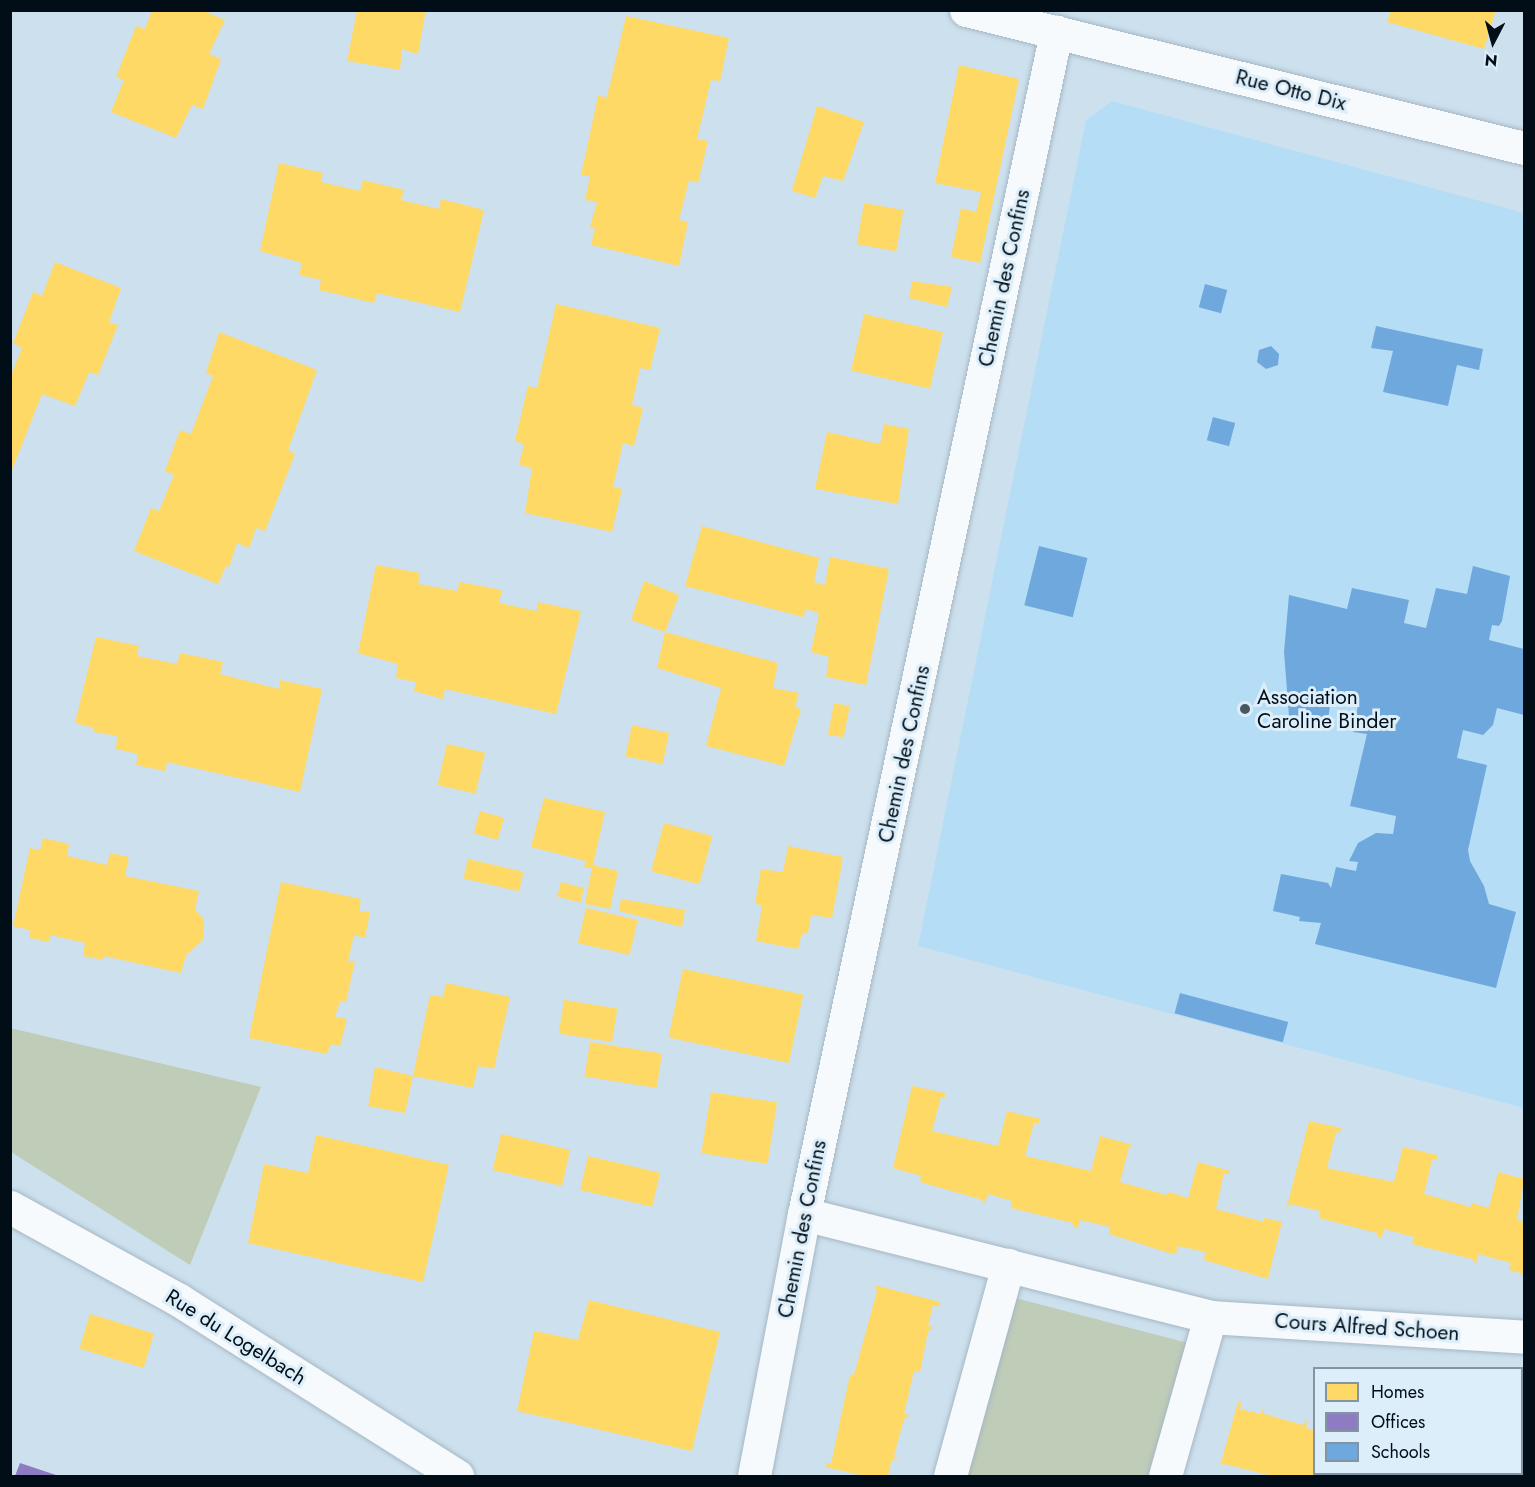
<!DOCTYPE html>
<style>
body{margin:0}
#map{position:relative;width:1535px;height:1487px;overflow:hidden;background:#cce0ee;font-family:Jost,sans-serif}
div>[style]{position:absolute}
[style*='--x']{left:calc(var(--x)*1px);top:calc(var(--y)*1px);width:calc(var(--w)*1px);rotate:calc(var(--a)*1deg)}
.built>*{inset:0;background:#b6ddf6}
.green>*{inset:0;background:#bfccb8}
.homes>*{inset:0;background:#ffd966;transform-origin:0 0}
.offices>*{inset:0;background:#8e7cc3}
.schools>*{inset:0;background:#6fa8dc;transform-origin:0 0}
.roads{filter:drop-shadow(0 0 2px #a6b7c3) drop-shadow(0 0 2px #a6b7c3)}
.street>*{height:33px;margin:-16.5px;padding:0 16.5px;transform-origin:16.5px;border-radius:16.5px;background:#f7fafc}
.secondary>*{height:33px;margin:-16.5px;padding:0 16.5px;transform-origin:16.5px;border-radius:16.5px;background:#f7fafc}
.dots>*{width:16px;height:16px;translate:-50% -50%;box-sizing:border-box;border:3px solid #dceefa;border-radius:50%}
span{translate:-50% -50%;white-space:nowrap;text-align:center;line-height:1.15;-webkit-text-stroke:6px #dceefa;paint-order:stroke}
.street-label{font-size:21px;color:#010e18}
.poi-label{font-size:21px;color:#010e18}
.left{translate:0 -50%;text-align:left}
.frame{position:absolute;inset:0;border:12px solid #010e18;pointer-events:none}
.legend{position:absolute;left:1313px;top:1367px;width:210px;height:108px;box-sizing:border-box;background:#dceefa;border:2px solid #8494a0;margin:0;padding:8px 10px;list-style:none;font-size:18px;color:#010e18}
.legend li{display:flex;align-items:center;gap:12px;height:30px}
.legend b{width:30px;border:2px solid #8494a0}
.north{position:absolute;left:1463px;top:12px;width:60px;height:60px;-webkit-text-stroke:4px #dceefa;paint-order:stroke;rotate:186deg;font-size:16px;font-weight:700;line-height:24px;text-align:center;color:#010e18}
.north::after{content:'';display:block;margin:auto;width:21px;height:27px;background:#010e18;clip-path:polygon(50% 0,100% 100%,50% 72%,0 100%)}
</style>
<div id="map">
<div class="built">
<i style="clip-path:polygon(1112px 101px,1524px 213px,1524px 1108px,918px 946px,1086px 120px)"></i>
</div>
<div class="green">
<i style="clip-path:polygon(10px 1028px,261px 1087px,190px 1265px,11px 1152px)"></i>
<i style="clip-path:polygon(1011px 1297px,1188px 1343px,1150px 1476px,962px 1476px)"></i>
</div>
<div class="homes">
<i style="clip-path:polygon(152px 10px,202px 10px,225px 20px,209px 54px,221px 59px,203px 109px,192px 105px,176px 138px,111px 112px,124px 80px,116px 77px,136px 26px,145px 29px)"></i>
<i style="clip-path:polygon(357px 10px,426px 10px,418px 54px,402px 49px,400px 70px,347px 61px)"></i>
<i style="clip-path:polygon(1391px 10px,1496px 10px,1484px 49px,1387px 22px)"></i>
<i style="clip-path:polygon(626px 16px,729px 38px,720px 81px,711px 80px,697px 139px,708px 141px,698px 183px,689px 180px,679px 220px,688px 222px,679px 266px,591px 245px,595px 228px,590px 227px,597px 202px,585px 200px,590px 176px,581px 175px,598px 96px,607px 97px)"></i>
<i style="clip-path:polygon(959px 65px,1019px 79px,980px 263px,951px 257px,961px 208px,976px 212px,981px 192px,935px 183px)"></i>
<i style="clip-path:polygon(817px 106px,864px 122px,843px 181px,823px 176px,815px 198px,792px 191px)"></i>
<i style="clip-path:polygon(279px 163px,323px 173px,321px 182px,360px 191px,363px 180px,404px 190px,401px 200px,439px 209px,441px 199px,484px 210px,460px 312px,377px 293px,374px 303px,319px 290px,321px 280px,299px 275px,302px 263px,260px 251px)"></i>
<i style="left:864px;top:203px;width:40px;height:42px;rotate:10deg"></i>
<i style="clip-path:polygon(55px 262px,121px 288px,109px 322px,118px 325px,98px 375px,89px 372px,75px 406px,42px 394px,10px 475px,10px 378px,22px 348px,13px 343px,33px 292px,42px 296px)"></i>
<i style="clip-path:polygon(912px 281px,952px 287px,947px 307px,909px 298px)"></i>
<i style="clip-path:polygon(556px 304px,660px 328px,650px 370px,640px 368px,632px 405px,643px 408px,634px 446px,623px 443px,613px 487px,622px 489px,612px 532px,525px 513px,532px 468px,519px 465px,524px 444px,515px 441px,528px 386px,537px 388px)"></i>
<i style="left:864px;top:314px;width:81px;height:58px;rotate:13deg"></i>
<i style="clip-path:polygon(219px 332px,317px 370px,288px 450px,295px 454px,265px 531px,256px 528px,249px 548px,237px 543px,229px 567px,226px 566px,218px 584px,134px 551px,151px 508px,159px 511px,174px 475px,165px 471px,180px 430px,191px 434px,213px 376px,206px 373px)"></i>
<i style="clip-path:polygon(884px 424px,909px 429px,898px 504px,815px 489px,827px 432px,880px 444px)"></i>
<i style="clip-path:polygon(702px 526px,819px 558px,814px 582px,825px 585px,830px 557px,889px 569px,866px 685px,826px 677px,829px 657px,811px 652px,819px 613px,806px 609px,803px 617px,685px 586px)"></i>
<i style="clip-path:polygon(376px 565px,420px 573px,418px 584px,457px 591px,460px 582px,502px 590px,499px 603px,537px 611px,537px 602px,581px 611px,556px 714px,445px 689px,443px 699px,414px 691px,416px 682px,396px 678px,398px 664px,358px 653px)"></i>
<i style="clip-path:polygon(644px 581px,679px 595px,665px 632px,778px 663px,773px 688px,799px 693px,795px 707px,801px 709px,784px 766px,706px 746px,721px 688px,657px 668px,665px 632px,631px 620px)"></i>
<i style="clip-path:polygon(96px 637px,139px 646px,137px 656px,177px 664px,180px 653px,223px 662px,220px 674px,279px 689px,280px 680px,322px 689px,300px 792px,167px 762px,165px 771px,136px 765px,138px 754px,116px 749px,117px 736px,94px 732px,94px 728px,75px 723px)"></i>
<i style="left:834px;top:703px;width:16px;height:32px;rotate:11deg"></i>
<i style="left:632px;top:725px;width:38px;height:32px;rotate:12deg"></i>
<i style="left:447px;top:744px;width:39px;height:42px;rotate:13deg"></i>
<i style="clip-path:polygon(544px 798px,605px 812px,593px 865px,618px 871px,610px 909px,585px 904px,592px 868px,584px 867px,586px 861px,531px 847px)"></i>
<i style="left:480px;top:811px;width:25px;height:23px;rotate:16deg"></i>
<i style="left:664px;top:823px;width:50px;height:50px;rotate:15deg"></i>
<i style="clip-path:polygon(43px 838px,69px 844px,67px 856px,107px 865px,110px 853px,129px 857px,125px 876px,199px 891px,195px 909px,204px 920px,203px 940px,186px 955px,181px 973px,104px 956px,103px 960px,83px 956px,85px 943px,50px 935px,49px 942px,30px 938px,30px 930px,13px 926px,30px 848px,40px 850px)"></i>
<i style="clip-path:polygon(788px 846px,843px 857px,832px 918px,811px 915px,808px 933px,802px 933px,798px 949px,756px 941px,762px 906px,755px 903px,761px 869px,783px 872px)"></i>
<i style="left:468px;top:859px;width:57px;height:20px;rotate:13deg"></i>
<i style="clip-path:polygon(281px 882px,361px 899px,359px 911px,370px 912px,365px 938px,354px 935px,348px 961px,355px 961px,346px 1002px,340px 1001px,335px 1017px,347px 1019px,340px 1046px,331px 1044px,327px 1054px,249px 1038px)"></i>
<i style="left:561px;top:882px;width:24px;height:15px;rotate:15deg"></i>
<i style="clip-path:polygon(621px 899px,685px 910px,682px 927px,619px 911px)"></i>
<i style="left:586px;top:908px;width:53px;height:36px;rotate:13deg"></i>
<i style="left:683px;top:969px;width:123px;height:70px;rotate:12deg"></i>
<i style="clip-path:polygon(446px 983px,510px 997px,494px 1069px,478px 1066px,473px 1088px,413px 1076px,405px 1113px,368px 1106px,375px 1067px,413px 1076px,430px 995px,443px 997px)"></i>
<i style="left:564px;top:1000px;width:54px;height:34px;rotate:9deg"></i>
<i style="left:590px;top:1042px;width:73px;height:35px;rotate:9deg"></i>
<i style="clip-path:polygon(912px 1086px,945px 1093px,945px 1098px,941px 1097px,932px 1131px,998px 1146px,1007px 1111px,1040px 1119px,1039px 1123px,1034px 1123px,1025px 1156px,1091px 1171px,1100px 1136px,1133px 1145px,1129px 1147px,1120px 1182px,1167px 1195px,1169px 1192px,1188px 1198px,1198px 1162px,1230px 1171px,1230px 1174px,1224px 1173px,1216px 1209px,1264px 1222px,1264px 1218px,1282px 1222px,1268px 1279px,1204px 1260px,1205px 1252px,1178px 1246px,1176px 1254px,1169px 1253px,1109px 1234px,1110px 1227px,1080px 1220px,1078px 1228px,1073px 1227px,1073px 1223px,1011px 1208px,1012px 1201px,988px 1194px,985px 1203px,982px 1202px,983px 1200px,920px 1182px,921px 1176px,893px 1168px)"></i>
<i style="left:711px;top:1092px;width:67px;height:62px;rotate:9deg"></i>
<i style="clip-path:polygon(1309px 1121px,1341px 1128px,1340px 1133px,1336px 1132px,1327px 1168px,1394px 1182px,1403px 1147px,1437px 1155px,1437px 1160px,1432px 1160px,1424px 1194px,1471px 1207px,1471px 1203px,1489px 1208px,1498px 1172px,1524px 1179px,1517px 1220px,1524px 1222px,1524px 1274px,1509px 1270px,1511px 1263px,1478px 1254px,1476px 1264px,1472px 1259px,1412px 1244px,1414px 1237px,1384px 1229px,1382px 1237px,1377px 1237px,1377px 1233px,1319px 1218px,1320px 1211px,1290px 1204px,1286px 1210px)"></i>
<i style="left:501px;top:1134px;width:71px;height:37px;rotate:13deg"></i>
<i style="clip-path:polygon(316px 1135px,449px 1165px,423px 1282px,248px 1243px,264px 1164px,308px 1173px)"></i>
<i style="left:588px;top:1156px;width:74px;height:35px;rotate:13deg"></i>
<i style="clip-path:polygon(875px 1285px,940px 1302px,940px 1307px,933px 1305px,928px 1326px,934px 1327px,928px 1331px,920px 1372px,914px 1371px,904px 1414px,910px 1415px,904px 1419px,894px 1456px,899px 1461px,892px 1459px,888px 1476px,864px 1476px,826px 1467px,827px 1462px,831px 1464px,849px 1379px,851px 1374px,854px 1375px,877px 1291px)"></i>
<i style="clip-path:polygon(589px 1300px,720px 1332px,692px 1451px,517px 1411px,534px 1331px,578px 1340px)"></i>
<i style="left:90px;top:1314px;width:67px;height:36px;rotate:17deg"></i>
<i style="clip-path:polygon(1238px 1402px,1241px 1402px,1240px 1409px,1261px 1414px,1263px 1408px,1264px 1414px,1303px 1425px,1308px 1419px,1306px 1428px,1314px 1430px,1317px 1476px,1272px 1476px,1224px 1464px,1220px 1466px)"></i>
<i style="clip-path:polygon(1524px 1415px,1524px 1476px,1507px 1476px,1522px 1474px)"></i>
<i style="clip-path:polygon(1371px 1474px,1415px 1474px,1414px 1476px)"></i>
</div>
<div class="offices">
<i style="clip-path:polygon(20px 1463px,59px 1476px,15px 1476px)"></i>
</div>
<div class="schools">
<i style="left:1205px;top:284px;width:23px;height:24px;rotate:15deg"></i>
<i style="clip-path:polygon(1376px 326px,1483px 349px,1479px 370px,1457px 365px,1448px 406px,1383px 392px,1393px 351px,1371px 348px)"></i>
<i style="clip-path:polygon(1271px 346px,1279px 354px,1278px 365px,1266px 369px,1257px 362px,1259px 350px)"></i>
<i style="left:1213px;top:417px;width:23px;height:24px;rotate:15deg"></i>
<i style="left:1039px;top:546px;width:50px;height:61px;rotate:14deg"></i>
<i style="clip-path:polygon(1473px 566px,1510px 576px,1502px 621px,1499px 626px,1492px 625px,1489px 640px,1524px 649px,1524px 715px,1497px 708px,1493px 725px,1483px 735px,1463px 730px,1457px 758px,1487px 765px,1468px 850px,1470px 861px,1484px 886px,1489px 904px,1516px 912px,1496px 988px,1315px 944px,1321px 923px,1299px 921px,1300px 917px,1273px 911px,1281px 874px,1328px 883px,1331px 888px,1336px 867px,1356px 871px,1358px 862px,1349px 861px,1358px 843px,1376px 833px,1393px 834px,1396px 816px,1350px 806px,1367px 734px,1353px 732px,1358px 705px,1331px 700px,1327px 725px,1289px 716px,1284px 652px,1289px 595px,1347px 609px,1352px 588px,1409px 600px,1404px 623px,1426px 628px,1436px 588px,1467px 594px)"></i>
<i style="left:1180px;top:993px;width:112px;height:21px;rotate:15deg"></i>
</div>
<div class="roads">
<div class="street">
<i style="--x:804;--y:1214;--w:419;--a:14.2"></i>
<i style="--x:1210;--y:1317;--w:315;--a:3.6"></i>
<i style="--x:754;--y:1476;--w:267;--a:-79.2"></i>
<i style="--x:804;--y:1214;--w:1209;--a:-77.96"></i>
<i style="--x:950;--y:1476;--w:219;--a:-74.6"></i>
<i style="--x:1165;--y:1476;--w:165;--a:-74.2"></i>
</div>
<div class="secondary">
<i style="--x:966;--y:10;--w:575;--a:13.89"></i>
<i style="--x:10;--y:1207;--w:193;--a:28.8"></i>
<i style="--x:179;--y:1300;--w:329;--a:32.3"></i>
</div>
</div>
<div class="dots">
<i style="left:1245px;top:709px;background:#485863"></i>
</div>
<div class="street-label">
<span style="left:1291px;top:90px;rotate:14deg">Rue Otto Dix</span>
<span style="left:1004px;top:278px;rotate:-78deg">Chemin des Confins</span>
<span style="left:904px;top:754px;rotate:-78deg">Chemin des Confins</span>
<span style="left:802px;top:1229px;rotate:-79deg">Chemin des Confins</span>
<span style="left:1367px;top:1327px;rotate:4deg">Cours Alfred Schoen</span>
<span style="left:236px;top:1337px;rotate:32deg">Rue du Logelbach</span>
</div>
<div class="poi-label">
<span class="left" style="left:1257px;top:709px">Association<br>Caroline Binder</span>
</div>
<div class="frame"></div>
<ul class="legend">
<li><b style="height:16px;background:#ffd966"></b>Homes</li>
<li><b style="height:16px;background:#8e7cc3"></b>Offices</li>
<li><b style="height:16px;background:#6fa8dc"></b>Schools</li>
</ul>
<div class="north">N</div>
</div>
